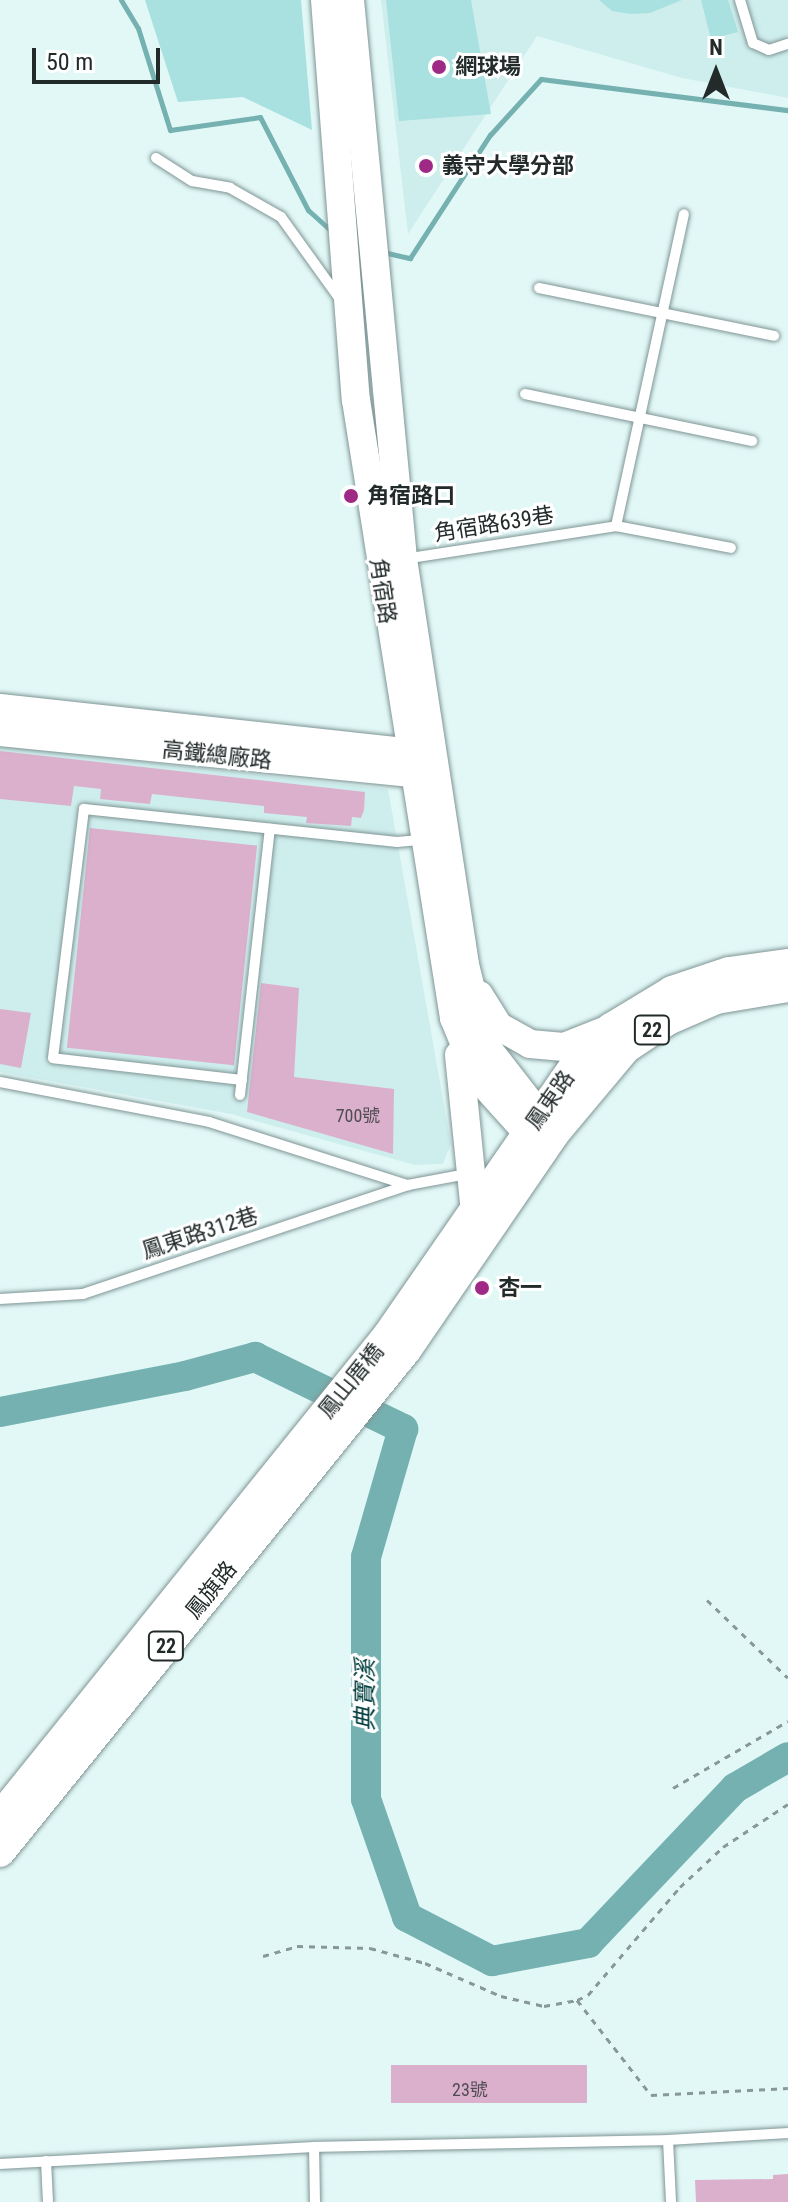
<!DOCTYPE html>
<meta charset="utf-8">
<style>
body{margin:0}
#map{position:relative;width:788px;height:2202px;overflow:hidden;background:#e1f8f7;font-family:"Roboto Condensed","Noto Sans TC",sans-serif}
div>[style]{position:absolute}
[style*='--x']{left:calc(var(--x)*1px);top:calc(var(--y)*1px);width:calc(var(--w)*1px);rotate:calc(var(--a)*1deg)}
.built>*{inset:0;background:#ceeeed}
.green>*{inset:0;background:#a8e1df}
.stream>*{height:5px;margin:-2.5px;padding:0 2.5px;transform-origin:2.5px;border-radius:2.5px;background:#75b1b0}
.river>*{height:30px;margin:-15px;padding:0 15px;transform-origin:15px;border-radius:15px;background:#75b1b0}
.building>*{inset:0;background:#dbb0cd;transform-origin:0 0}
.path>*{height:3px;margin-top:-1.5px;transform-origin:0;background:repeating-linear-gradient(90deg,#889897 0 6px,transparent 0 12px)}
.roads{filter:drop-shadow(0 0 2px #809595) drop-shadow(0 0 2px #809595)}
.lane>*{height:10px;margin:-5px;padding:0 5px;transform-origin:5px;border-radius:5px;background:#fff}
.secondary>*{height:28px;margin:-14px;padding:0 14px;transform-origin:14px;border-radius:14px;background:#fff}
.primary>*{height:30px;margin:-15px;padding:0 15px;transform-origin:15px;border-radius:15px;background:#fff}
.dots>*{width:22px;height:22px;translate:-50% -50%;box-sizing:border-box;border:4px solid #fff;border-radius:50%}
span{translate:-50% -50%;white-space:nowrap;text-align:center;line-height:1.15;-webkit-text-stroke:6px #fff;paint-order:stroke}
.number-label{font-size:18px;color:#504c53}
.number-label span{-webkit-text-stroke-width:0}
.shield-label span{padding:2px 6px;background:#fff;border:2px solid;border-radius:6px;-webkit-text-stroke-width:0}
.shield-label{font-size:20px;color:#222a2a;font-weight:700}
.poi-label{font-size:22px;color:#222a2a;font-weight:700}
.left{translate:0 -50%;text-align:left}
.street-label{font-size:22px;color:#222a2a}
.water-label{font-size:24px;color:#054040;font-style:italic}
.north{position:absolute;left:676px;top:32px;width:80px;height:80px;-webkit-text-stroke:6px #fff;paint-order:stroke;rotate:0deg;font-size:22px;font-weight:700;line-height:32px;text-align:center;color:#222a2a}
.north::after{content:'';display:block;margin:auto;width:28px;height:36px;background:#222a2a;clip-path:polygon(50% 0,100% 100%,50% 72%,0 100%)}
.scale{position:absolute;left:32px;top:48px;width:128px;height:36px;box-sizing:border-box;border:4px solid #222a2a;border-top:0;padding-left:10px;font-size:24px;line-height:28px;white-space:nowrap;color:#222a2a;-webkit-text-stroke:6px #fff;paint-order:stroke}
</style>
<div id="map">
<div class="built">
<i style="clip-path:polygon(381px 0,788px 0,788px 98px,682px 78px,537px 36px,408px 234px)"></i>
<i style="clip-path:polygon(0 746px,388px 789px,451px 1144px,443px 1164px,415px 1165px,231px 1114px,0 1072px)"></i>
</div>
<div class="green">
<i style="clip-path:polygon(145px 0,301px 0,312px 130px,243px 97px,178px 102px)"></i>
<i style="clip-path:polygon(386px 0,471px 0,491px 114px,399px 121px)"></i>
<i style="clip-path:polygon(599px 0,682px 0,650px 13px,631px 14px,612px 11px)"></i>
<i style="clip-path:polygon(701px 0,728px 0,738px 32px,711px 39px)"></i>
</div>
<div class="stream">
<i style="--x:121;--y:0;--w:33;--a:59"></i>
<i style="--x:138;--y:28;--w:107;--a:72.6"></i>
<i style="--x:170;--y:130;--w:91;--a:-8.2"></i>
<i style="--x:260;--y:117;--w:105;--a:62.7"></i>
<i style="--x:308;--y:210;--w:31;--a:42"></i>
<i style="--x:383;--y:252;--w:28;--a:13"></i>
<i style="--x:410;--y:258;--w:147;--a:-57"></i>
<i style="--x:490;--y:135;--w:76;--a:-47.7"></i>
<i style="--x:541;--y:79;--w:249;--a:7.2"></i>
</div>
<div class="river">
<i style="--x:0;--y:1412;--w:188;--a:-11"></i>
<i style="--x:185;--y:1376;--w:73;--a:-15.2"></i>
<i style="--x:255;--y:1357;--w:165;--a:25.9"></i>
<i style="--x:403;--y:1429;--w:133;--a:106.1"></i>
<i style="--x:366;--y:1557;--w:242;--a:90"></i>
<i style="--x:366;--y:1799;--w:125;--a:70.8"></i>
<i style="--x:407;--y:1917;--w:96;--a:27.4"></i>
<i style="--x:492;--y:1961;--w:98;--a:-10.6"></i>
<i style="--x:588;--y:1943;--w:214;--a:-46.5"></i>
<i style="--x:735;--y:1788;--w:61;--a:-30.3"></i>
</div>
<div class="building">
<i style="clip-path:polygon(0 751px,365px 792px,364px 810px,361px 818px,352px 817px,351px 826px,306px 823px,307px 817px,264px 813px,264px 806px,152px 794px,150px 804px,100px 799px,101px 789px,74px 786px,71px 806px,0 799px)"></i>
<i style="left:90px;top:828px;width:168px;height:221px;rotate:6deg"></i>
<i style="clip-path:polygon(261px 983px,299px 988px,294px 1077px,394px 1089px,393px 1154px,247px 1112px)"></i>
<i style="clip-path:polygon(0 1009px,31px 1013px,21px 1068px,0 1064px)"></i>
<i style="left:587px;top:2065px;width:38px;height:196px;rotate:90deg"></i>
<i style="clip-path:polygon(788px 2174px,788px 2202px,696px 2202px,695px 2180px,773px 2179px,773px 2175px)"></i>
</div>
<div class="path">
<i style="--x:707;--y:1600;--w:112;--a:43.9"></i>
<i style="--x:673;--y:1788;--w:133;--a:-30.2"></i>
<i style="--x:263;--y:1956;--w:35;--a:-16"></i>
<i style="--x:297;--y:1946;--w:73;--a:1.6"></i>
<i style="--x:370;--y:1948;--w:57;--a:15.3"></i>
<i style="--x:425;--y:1963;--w:83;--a:23.5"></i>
<i style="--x:501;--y:1996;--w:44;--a:13.1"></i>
<i style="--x:544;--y:2006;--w:34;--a:-10"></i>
<i style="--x:577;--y:2000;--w:12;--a:-24"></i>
<i style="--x:588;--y:1995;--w:142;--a:-49.6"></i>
<i style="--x:680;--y:1887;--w:59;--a:-42.9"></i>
<i style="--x:723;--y:1847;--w:78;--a:-33.5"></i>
<i style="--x:577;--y:2000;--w:120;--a:52.1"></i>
<i style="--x:651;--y:2095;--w:137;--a:-2.9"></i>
</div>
<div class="roads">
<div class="lane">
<i style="--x:740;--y:0;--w:45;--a:73.2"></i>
<i style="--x:753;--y:43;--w:17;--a:24"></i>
<i style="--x:769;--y:50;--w:20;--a:-18"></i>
<i style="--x:156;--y:158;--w:43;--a:32.6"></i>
<i style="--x:192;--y:181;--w:39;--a:10"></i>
<i style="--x:230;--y:188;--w:59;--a:29.6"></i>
<i style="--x:281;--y:217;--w:101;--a:54.3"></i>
<i style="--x:539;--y:288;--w:240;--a:11.5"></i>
<i style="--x:525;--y:394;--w:232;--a:11.7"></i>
<i style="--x:616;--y:526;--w:117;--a:10.8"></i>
<i style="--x:404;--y:559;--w:215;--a:-8.8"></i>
<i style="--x:616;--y:526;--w:319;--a:-77.7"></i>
<i style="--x:242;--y:1080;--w:190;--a:-173.4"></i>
<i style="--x:53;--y:1058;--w:251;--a:-82.9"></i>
<i style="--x:84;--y:809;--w:315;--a:6"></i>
<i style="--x:397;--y:842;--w:25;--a:-5"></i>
<i style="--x:0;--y:1082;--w:213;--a:10.8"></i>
<i style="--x:209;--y:1122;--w:209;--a:17.6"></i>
<i style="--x:408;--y:1185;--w:60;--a:-10.6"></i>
<i style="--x:240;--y:1095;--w:268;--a:-83.6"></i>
<i style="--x:0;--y:1299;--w:83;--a:-3.4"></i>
<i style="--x:83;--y:1294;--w:343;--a:-18.5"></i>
<i style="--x:668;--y:2140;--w:120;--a:-3.3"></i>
<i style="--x:46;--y:2161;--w:41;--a:87.2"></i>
<i style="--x:0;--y:2164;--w:314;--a:-3.1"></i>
<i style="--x:315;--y:2202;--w:55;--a:-91"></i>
<i style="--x:314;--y:2147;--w:354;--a:-1.1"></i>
<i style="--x:668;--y:2140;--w:62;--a:87.2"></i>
</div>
<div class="secondary">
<i style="--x:325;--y:0;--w:401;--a:85.6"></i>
<i style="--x:356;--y:400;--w:626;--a:80.99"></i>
<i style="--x:454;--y:1018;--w:66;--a:67.7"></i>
<i style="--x:479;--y:1079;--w:94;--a:48"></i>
<i style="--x:350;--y:0;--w:562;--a:84.58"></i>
<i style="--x:403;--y:559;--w:411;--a:81.3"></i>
<i style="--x:465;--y:965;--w:82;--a:76"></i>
<i style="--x:485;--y:1045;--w:113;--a:52.2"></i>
<i style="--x:0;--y:708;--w:427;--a:6.2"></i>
<i style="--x:0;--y:732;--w:431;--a:5.7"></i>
<i style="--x:479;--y:995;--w:36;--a:58"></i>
<i style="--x:498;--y:1026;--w:37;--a:29"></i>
<i style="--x:530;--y:1044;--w:34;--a:5"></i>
<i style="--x:564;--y:1047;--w:46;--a:-21.6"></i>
<i style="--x:459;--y:1055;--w:159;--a:84.2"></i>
</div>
<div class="primary">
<i style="--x:0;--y:1817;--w:619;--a:-51.17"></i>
<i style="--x:388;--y:1335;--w:336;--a:-55.3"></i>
<i style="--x:579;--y:1059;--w:45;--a:-44.1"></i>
<i style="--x:611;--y:1028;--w:71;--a:-31.2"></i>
<i style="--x:672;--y:991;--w:60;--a:-18.4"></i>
<i style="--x:729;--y:972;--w:60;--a:-7.7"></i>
<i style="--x:0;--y:1852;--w:647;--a:-51.02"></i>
<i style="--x:407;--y:1349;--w:260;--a:-55.6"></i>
<i style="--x:554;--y:1134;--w:112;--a:-50.1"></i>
<i style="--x:626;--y:1048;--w:50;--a:-33.7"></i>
<i style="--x:668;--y:1020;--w:52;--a:-23.6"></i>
<i style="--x:716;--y:999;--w:73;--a:-9.5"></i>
</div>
</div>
<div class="dots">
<i style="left:439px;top:67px;background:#9f2a85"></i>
<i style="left:426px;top:166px;background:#9f2a85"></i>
<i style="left:351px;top:496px;background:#9f2a85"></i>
<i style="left:482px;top:1288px;background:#9f2a85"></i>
</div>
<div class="number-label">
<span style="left:358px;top:1116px">700號</span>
<span style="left:470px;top:2090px">23號</span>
</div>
<div class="shield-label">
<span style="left:652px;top:1030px">22</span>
<span style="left:166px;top:1646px">22</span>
</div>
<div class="poi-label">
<span class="left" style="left:455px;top:67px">網球場</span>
<span class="left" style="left:442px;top:166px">義守大學分部</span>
<span class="left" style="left:367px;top:496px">角宿路口</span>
<span class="left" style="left:498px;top:1288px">杏一</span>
</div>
<div class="street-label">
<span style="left:494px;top:524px;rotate:-9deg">角宿路639巷</span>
<span style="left:383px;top:591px;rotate:81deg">角宿路</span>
<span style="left:217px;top:755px;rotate:6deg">高鐵總廠路</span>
<span style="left:550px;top:1100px;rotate:-55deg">鳳東路</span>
<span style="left:200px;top:1233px;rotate:-18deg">鳳東路312巷</span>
<span style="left:351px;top:1381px;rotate:-51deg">鳳山厝橋</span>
<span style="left:211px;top:1590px;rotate:-51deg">鳳旗路</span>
</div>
<div class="water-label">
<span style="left:366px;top:1695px;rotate:-90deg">典寶溪</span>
</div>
<div class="north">N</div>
<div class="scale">50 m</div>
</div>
